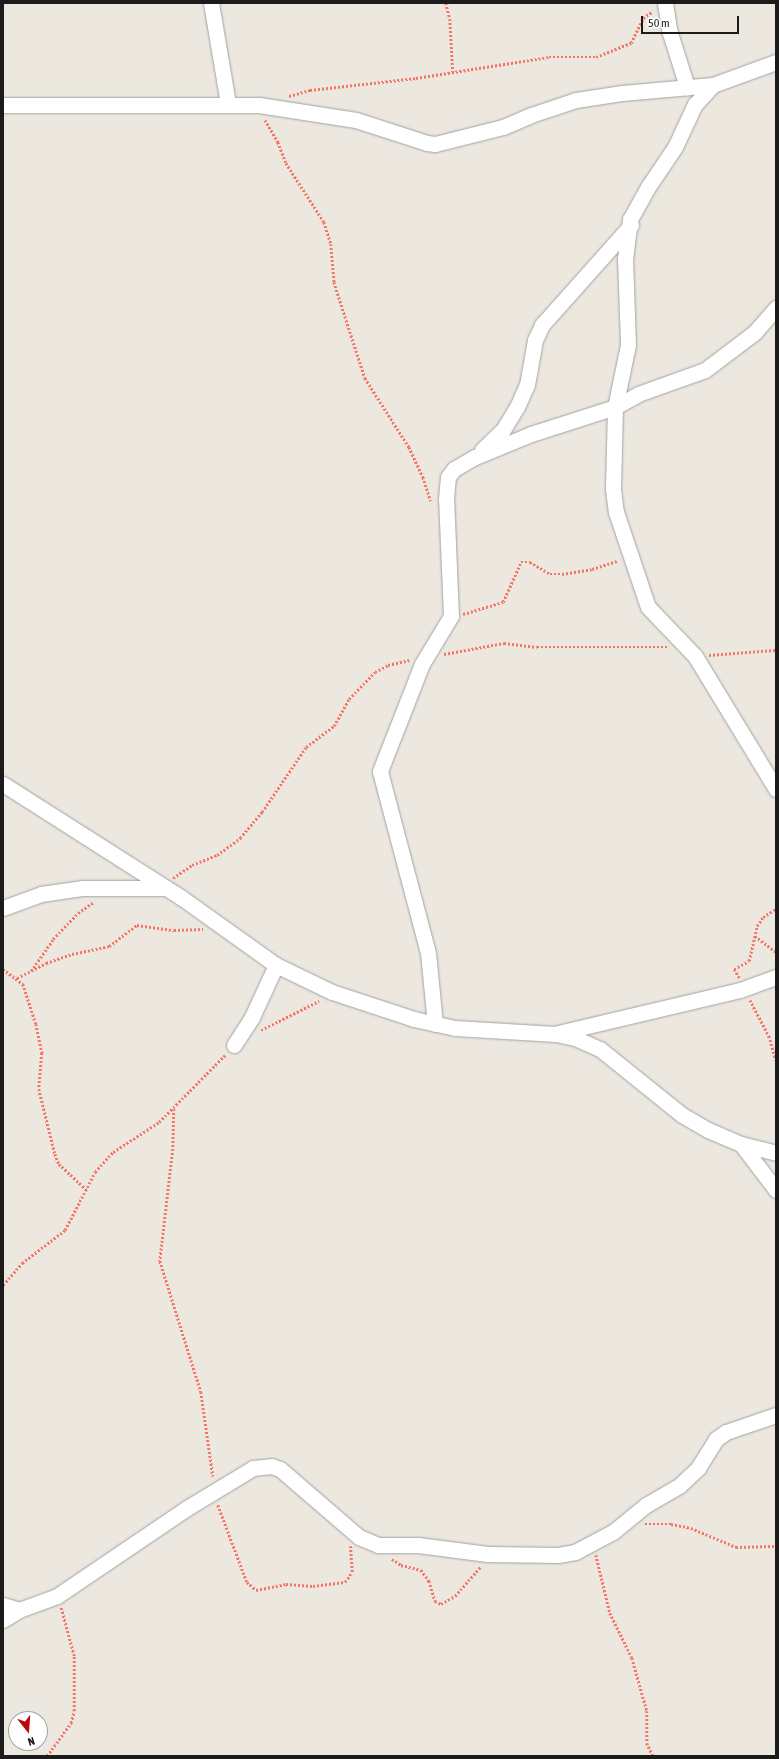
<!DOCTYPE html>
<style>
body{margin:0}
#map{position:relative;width:779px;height:1759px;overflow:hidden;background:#ece8e0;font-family:"Asap Condensed",sans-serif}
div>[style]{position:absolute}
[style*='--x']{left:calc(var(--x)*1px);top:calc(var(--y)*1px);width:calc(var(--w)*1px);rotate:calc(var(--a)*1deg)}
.path>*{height:2.5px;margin-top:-1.25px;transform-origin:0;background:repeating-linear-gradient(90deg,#f57568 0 2px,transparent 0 4px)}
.roads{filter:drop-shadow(0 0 1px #a2a2a2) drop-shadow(0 0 1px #a2a2a2)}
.minor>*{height:15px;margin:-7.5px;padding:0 7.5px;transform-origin:7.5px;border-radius:7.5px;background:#fff}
span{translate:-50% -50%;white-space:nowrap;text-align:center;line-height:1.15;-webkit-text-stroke:3px #fff;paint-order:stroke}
.frame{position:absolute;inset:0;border:4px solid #1b1b1b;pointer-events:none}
.north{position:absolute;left:8px;top:1711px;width:40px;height:40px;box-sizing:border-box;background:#fff;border:1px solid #a4a4a4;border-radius:50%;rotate:163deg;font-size:11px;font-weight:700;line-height:16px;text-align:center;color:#1b1b1b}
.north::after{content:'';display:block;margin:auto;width:14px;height:18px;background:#bf0608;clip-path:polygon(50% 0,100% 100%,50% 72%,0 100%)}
.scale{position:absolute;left:641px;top:16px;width:98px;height:18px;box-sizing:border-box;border:2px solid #1b1b1b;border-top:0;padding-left:5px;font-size:12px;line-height:14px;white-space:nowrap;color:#1b1b1b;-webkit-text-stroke:3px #fff;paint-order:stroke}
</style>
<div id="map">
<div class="path">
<i style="--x:446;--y:3;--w:16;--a:76"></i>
<i style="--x:450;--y:19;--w:53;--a:86.8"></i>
<i style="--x:289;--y:96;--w:22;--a:-16"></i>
<i style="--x:310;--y:90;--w:107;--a:-6.5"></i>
<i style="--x:416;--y:78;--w:135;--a:-9"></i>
<i style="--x:549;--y:57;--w:47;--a:0"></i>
<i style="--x:596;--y:57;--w:38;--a:-22"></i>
<i style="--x:631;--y:43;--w:28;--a:-64"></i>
<i style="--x:643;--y:18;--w:12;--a:-35"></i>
<i style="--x:265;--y:120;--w:26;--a:59"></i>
<i style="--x:278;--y:142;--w:22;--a:69"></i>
<i style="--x:286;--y:163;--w:70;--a:57.2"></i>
<i style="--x:324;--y:222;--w:23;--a:72"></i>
<i style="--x:331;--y:244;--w:38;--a:85"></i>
<i style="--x:334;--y:282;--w:101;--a:72.1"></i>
<i style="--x:365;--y:378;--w:82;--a:57.5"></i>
<i style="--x:409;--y:447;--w:33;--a:65"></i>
<i style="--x:423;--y:477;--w:25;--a:72"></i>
<i style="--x:463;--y:614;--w:42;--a:-16.7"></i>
<i style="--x:503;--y:602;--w:44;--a:-65.8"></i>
<i style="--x:521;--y:562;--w:9;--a:0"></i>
<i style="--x:530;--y:562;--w:23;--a:31"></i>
<i style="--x:550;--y:574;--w:12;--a:0"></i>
<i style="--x:562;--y:574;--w:30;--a:-9"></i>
<i style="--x:592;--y:569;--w:28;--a:-18"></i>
<i style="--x:444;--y:654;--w:61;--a:-10.4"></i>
<i style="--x:504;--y:643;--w:33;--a:7"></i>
<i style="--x:537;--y:647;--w:130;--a:0"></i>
<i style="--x:709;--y:655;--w:67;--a:-4.3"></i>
<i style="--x:173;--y:878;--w:23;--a:-34"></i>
<i style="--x:192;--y:865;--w:27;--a:-22"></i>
<i style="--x:217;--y:855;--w:29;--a:-36"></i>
<i style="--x:240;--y:838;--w:34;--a:-50"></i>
<i style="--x:262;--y:812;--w:78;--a:-55.9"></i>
<i style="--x:306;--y:747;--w:35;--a:-37"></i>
<i style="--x:334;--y:726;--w:31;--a:-61"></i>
<i style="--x:349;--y:699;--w:37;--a:-46"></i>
<i style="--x:375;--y:672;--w:15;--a:-28"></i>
<i style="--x:388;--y:665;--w:22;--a:-13"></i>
<i style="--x:755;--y:936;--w:26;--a:37"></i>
<i style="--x:3;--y:969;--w:25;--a:37"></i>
<i style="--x:23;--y:984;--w:42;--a:72"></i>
<i style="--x:36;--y:1024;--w:30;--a:78"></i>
<i style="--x:42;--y:1053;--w:36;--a:95"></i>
<i style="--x:39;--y:1089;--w:67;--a:76.2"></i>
<i style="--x:55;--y:1154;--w:11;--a:68"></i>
<i style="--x:59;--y:1164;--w:38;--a:43"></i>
<i style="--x:31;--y:971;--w:39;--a:-55"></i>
<i style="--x:53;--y:939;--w:36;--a:-46"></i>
<i style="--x:78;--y:913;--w:19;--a:-35"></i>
<i style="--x:17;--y:978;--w:33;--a:-27"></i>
<i style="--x:46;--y:963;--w:28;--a:-19"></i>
<i style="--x:72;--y:954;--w:38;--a:-12"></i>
<i style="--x:109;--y:946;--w:35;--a:-37"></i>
<i style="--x:137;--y:925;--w:37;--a:8"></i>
<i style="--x:174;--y:930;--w:29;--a:-2"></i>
<i style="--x:739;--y:978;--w:10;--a:-119"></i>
<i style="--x:734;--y:969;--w:17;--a:-28"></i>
<i style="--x:749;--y:961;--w:36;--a:-77"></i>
<i style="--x:757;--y:926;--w:11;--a:-56"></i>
<i style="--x:763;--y:917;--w:15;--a:-32"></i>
<i style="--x:750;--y:1000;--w:41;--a:62.2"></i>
<i style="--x:769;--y:1036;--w:25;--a:74"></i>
<i style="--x:261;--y:1030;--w:65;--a:-26.6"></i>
<i style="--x:174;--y:1109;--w:40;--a:91.4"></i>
<i style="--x:173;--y:1149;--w:113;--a:96.6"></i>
<i style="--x:160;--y:1261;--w:137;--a:72.6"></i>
<i style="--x:201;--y:1392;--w:85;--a:81.9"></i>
<i style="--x:3;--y:1285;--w:29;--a:-49"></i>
<i style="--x:22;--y:1263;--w:54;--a:-37.5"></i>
<i style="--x:65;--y:1230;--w:65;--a:-62.7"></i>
<i style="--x:95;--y:1172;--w:27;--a:-48"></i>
<i style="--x:113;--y:1152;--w:55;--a:-33.1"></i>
<i style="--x:159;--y:1122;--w:95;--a:-45.4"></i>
<i style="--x:218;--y:1505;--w:82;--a:69.4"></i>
<i style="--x:247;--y:1582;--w:12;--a:42"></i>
<i style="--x:256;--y:1590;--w:31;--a:-11"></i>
<i style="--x:286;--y:1584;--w:27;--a:4"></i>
<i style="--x:313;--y:1586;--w:32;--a:-7"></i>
<i style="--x:345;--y:1582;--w:12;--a:-55"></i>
<i style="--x:352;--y:1572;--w:26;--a:-94"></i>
<i style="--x:645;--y:1524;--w:26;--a:0"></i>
<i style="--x:671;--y:1524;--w:20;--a:11"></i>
<i style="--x:691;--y:1528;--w:49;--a:22.9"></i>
<i style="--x:736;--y:1547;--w:40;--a:-1.4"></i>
<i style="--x:596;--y:1555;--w:60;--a:76.4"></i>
<i style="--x:610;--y:1613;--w:50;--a:63.9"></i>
<i style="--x:632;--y:1658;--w:55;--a:74.2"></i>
<i style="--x:647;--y:1711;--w:32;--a:90"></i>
<i style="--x:647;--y:1743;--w:14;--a:65"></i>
<i style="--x:392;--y:1559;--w:11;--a:34"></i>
<i style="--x:401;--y:1565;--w:21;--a:14"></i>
<i style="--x:421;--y:1570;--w:14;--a:54"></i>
<i style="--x:429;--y:1581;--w:21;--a:73"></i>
<i style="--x:435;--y:1601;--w:7;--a:27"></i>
<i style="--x:441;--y:1604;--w:16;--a:-30"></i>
<i style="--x:455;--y:1596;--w:40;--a:-49"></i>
<i style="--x:47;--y:1756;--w:41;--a:-54"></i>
<i style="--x:71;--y:1723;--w:12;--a:-76"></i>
<i style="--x:74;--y:1711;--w:55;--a:-90"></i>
<i style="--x:74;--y:1656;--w:50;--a:-105.2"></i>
</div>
<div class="roads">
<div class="minor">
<i style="--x:211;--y:3;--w:101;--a:80.4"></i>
<i style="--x:665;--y:3;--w:30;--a:81"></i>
<i style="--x:670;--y:33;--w:57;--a:72.5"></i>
<i style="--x:713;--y:85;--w:26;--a:133"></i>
<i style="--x:695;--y:104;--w:47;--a:114.9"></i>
<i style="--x:675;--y:147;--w:48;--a:124"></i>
<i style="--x:648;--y:187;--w:37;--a:119"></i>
<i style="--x:630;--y:219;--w:39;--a:97"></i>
<i style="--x:625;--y:258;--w:87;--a:88"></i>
<i style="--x:628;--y:345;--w:63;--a:101.8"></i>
<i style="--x:615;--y:407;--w:82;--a:91.4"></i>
<i style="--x:613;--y:489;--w:23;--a:83"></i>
<i style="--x:616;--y:512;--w:100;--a:71.4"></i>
<i style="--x:648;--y:607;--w:68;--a:46.2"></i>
<i style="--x:695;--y:656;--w:156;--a:58.7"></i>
<i style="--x:3;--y:105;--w:256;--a:0"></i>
<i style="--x:259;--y:105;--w:98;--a:8.8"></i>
<i style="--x:356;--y:120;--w:75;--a:17.9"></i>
<i style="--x:427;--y:143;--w:8;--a:7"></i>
<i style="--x:435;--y:144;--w:70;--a:-14"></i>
<i style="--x:503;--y:127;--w:30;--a:-23"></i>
<i style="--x:531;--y:115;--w:47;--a:-18.4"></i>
<i style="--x:576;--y:100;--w:47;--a:-8.7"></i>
<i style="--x:622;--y:93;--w:91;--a:-5"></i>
<i style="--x:713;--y:85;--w:67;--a:-20.1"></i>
<i style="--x:482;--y:450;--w:29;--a:-44"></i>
<i style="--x:503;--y:430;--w:27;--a:-59"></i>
<i style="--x:517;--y:407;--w:24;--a:-66"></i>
<i style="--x:527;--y:385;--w:46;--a:-79.9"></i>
<i style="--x:535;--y:340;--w:17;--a:-65"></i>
<i style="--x:542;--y:325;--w:134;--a:-48.3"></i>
<i style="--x:3;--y:784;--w:212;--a:32.5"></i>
<i style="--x:182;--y:898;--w:115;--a:35.5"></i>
<i style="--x:276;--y:965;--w:62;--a:25.7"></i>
<i style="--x:332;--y:992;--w:86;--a:18.2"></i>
<i style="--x:414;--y:1019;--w:42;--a:12.4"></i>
<i style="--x:455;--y:1028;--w:101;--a:3.4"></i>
<i style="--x:556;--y:1034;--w:19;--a:12"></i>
<i style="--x:575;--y:1038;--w:27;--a:24"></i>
<i style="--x:600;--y:1049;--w:105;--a:38.8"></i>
<i style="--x:682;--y:1115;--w:30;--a:30"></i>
<i style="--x:708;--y:1130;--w:36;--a:23"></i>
<i style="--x:741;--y:1144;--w:36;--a:14"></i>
<i style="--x:3;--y:908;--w:40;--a:-20.2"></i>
<i style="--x:41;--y:894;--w:41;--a:-8.3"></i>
<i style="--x:82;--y:888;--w:81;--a:0"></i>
<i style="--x:435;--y:1024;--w:71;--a:-95.6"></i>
<i style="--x:428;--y:953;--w:188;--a:-104.8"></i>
<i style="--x:380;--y:771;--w:115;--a:-68.6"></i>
<i style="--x:422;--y:664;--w:56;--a:-58.9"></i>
<i style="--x:451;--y:616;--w:117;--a:-92.4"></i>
<i style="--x:446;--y:499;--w:22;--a:-85"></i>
<i style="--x:448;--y:477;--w:10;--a:-53"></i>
<i style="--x:454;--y:469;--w:24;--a:-30"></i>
<i style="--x:475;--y:457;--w:61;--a:-22.3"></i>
<i style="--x:531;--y:434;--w:88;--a:-17.8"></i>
<i style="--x:615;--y:407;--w:26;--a:-29"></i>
<i style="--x:638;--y:394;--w:71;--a:-19.7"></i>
<i style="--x:705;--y:370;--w:63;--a:-37.2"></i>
<i style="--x:755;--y:332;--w:32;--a:-49"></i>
<i style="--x:558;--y:1033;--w:187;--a:-13.3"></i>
<i style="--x:740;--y:990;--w:38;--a:-20"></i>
<i style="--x:234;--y:1045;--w:33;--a:-57"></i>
<i style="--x:252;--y:1017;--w:57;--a:-65.2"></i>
<i style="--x:741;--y:1144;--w:58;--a:52.7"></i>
<i style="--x:3;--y:1605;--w:17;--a:17"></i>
<i style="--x:3;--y:1620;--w:19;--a:-32"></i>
<i style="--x:19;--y:1610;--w:40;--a:-20.2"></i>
<i style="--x:57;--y:1596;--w:157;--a:-34.1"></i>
<i style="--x:187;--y:1508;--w:77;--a:-31.2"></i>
<i style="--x:253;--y:1468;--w:18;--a:-6"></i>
<i style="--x:271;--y:1466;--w:9;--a:18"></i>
<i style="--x:280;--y:1469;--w:104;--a:40.7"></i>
<i style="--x:359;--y:1537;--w:21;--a:23"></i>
<i style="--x:378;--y:1545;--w:40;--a:0"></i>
<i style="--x:418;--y:1545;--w:70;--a:7.4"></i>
<i style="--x:487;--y:1554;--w:71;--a:0.8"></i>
<i style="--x:558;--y:1555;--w:17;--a:-10"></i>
<i style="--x:575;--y:1552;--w:43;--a:-27.8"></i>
<i style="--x:613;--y:1532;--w:43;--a:-39.3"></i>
<i style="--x:646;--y:1505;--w:39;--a:-30"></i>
<i style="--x:680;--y:1485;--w:25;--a:-43"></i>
<i style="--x:698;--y:1468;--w:34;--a:-58"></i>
<i style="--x:716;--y:1439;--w:12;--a:-35"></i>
<i style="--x:726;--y:1432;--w:53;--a:-18.8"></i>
</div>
</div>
<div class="frame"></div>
<div class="north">N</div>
<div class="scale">50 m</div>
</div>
